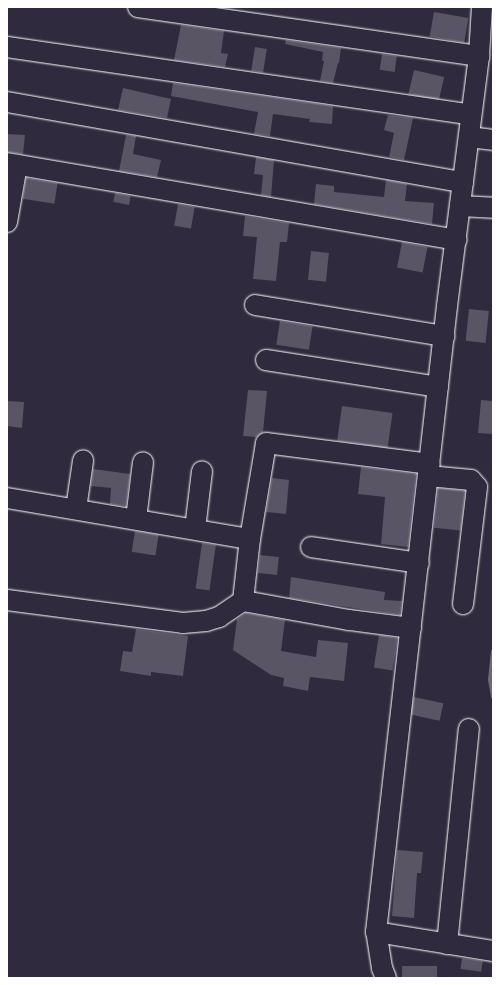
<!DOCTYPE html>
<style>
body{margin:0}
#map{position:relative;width:500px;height:985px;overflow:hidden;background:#2f2a3d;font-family:"Balsamiq Sans",sans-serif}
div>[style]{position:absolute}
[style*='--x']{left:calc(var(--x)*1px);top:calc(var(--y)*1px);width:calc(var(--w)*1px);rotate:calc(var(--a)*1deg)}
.stream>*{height:4px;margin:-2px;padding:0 2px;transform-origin:2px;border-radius:2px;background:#6d6a77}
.building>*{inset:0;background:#595564;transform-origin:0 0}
.roads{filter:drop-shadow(0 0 1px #fff) drop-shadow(0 0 1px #fff)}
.minor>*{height:20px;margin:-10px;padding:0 10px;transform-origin:10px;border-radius:10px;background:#2f2a3d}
span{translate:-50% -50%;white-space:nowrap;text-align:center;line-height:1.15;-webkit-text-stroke:4px #2f2a3d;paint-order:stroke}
.frame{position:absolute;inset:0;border:8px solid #fff;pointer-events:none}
</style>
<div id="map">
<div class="stream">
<i style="--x:493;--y:651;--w:29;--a:96"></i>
<i style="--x:490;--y:680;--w:17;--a:80"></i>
</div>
<div class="building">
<i style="left:434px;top:12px;width:35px;height:25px;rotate:10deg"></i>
<i style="clip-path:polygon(181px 25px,224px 31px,221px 53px,228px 54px,225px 67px,174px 60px)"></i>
<i style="clip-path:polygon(286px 40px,341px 48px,339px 63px,338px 63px,333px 83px,320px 81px,324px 61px,322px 61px,323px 52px,285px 44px)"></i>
<i style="left:255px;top:47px;width:12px;height:24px;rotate:9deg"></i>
<i style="left:382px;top:54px;width:15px;height:16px;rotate:8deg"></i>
<i style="left:414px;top:70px;width:31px;height:25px;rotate:13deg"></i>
<i style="clip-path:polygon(173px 83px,333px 106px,332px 124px,309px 122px,310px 119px,273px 114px,270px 136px,254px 134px,258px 112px,171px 96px)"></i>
<i style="clip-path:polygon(123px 88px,171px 99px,167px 118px,118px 110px)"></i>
<i style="clip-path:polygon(388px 115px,413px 118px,404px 160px,389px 157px,394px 133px,384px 130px)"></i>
<i style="clip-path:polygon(7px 134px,25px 135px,23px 154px,7px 152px)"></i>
<i style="clip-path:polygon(126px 135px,136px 136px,133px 154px,161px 160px,157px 177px,119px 171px)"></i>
<i style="clip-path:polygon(256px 157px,274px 160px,271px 197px,261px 195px,263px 175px,254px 174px)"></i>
<i style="left:26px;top:178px;width:32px;height:21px;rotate:9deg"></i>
<i style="clip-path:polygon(386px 180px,407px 184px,405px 201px,434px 203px,432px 224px,314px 204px,316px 184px,334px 186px,334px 192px,384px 197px)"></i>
<i style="left:115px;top:193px;width:16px;height:9px;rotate:11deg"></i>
<i style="left:178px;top:204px;width:17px;height:22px;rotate:10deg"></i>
<i style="clip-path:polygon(245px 216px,289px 223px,287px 242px,280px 242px,276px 281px,253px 279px,257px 237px,243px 236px)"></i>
<i style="left:402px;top:242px;width:26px;height:26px;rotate:11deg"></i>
<i style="left:311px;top:251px;width:18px;height:29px;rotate:6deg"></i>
<i style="left:469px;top:309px;width:20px;height:32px;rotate:6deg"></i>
<i style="left:280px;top:321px;width:33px;height:24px;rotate:9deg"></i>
<i style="clip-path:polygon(248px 390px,267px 391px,263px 432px,256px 437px,243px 436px)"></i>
<i style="clip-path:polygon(481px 400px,493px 401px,493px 434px,478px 433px)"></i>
<i style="clip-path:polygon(7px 401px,24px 402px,22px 428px,7px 426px)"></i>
<i style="left:342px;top:406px;width:51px;height:35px;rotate:8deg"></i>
<i style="clip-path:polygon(361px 467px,416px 474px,408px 547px,381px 544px,385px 497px,358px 494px)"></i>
<i style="clip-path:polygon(93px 469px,130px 474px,126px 506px,110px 504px,111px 488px,91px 486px)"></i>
<i style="clip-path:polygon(272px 478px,289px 480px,286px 514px,266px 512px)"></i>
<i style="left:438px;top:488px;width:27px;height:40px;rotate:6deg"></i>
<i style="left:135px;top:531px;width:24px;height:21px;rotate:9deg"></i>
<i style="left:202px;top:543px;width:14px;height:46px;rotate:8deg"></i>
<i style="left:260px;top:555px;width:19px;height:18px;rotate:6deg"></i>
<i style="clip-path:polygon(291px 577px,385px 592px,384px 600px,402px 601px,400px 615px,289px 598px)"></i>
<i style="clip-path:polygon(246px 613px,285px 620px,281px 651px,316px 657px,318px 640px,348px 643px,344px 681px,310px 677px,308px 691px,283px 686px,284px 678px,271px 675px,233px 650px,237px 619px)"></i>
<i style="clip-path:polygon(136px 629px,188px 636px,183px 676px,151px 672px,151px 676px,120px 671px,123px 651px,132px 652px)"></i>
<i style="left:379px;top:635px;width:19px;height:33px;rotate:9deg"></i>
<i style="left:414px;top:697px;width:30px;height:18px;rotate:12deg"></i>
<i style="clip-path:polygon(397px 850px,423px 852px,421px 873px,417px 873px,414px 918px,392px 916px)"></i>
<i style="left:462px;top:958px;width:21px;height:11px;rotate:8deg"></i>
<i style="left:402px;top:966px;width:35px;height:12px"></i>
</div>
<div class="roads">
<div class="minor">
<i style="--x:138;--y:7;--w:345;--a:8.2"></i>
<i style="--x:7;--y:47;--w:469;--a:8.3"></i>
<i style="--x:7;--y:102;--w:463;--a:10"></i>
<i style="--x:469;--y:137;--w:24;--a:7"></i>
<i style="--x:7;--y:163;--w:456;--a:9.7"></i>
<i style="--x:460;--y:206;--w:33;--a:3"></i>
<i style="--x:7;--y:222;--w:58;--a:-80"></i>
<i style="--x:255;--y:305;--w:192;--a:9.3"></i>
<i style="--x:266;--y:360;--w:174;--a:8.9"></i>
<i style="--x:428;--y:476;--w:43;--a:5.3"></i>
<i style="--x:471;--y:480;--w:9;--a:49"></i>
<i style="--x:477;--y:487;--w:118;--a:96.8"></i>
<i style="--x:7;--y:498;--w:246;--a:9.6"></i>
<i style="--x:76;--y:509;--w:49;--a:-81.7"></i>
<i style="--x:136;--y:519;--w:57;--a:-83"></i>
<i style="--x:195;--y:529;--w:58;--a:-83.1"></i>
<i style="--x:311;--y:547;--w:109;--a:8.4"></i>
<i style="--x:7;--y:600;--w:177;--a:7.4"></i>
<i style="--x:183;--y:623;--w:23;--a:-5"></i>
<i style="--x:206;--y:621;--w:14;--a:-17"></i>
<i style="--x:219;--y:617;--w:29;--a:-34"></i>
<i style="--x:411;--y:628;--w:63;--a:-172.6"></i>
<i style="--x:349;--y:620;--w:108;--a:-169.8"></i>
<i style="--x:243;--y:601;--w:62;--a:-83.6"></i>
<i style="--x:250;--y:539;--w:97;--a:-80.5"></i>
<i style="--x:266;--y:443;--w:165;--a:7.3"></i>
<i style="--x:376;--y:932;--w:119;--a:9.2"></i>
<i style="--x:447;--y:944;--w:216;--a:-84.2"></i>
<i style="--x:386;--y:978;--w:11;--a:-112"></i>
<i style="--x:382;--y:968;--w:36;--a:-99"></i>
<i style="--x:376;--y:932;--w:630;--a:-83.53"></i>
<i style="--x:447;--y:306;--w:252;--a:-82.7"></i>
<i style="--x:479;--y:56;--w:49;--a:-86.5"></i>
</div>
</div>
<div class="frame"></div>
</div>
